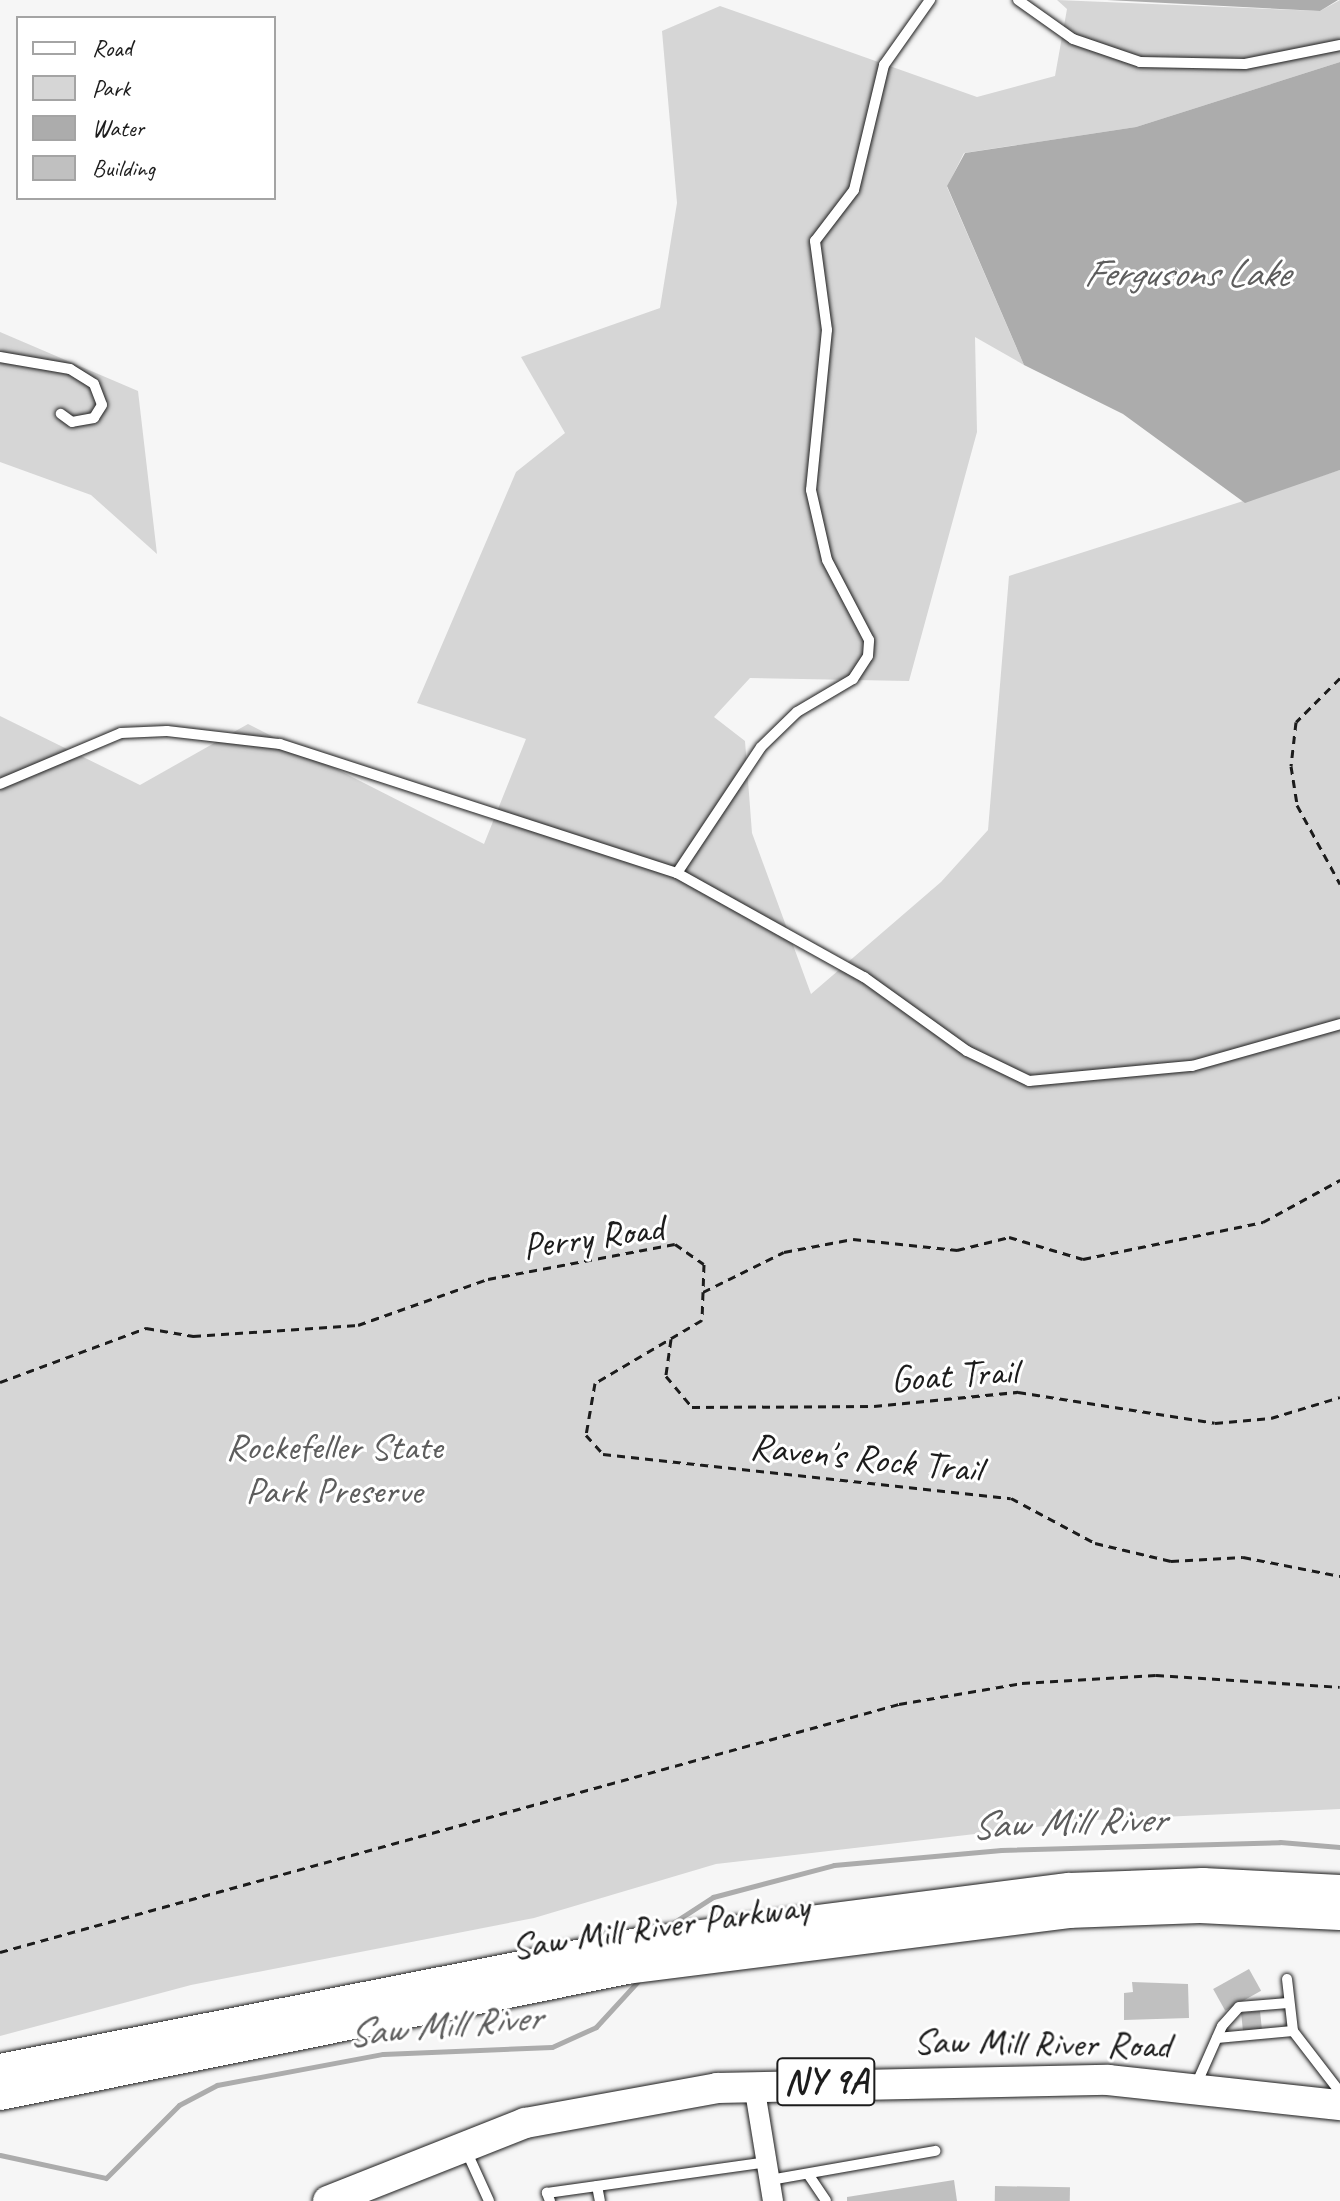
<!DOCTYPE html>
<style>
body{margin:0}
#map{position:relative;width:1340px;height:2201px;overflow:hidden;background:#f6f6f6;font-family:Caveat,sans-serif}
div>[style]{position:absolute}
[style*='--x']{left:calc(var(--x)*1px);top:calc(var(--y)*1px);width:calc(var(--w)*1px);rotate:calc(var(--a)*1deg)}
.green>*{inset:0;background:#d6d6d6}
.water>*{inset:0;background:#acacac}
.stream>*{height:5px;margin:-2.5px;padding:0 2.5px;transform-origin:2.5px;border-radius:2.5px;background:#acacac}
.building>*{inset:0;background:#c0c0c0;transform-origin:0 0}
.path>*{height:3px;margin-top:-1.5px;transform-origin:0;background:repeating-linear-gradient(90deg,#1c1c1c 0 8px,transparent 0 14px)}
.roads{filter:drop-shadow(0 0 2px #1c1c1c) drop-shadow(0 0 2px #1c1c1c)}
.service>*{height:10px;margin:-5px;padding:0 5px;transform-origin:5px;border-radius:5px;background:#fff}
.minor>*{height:20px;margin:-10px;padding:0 10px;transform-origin:10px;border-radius:10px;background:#fff}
.primary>*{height:30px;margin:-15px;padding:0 15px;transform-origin:15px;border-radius:15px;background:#fff}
.trunk>*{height:32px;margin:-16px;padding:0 16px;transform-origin:16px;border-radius:16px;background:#fff}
span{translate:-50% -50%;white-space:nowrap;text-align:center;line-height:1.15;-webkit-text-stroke:6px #fff;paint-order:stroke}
.shield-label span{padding:2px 6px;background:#fff;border:2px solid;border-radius:6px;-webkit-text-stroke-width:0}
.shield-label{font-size:36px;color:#1c1c1c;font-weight:700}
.street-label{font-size:38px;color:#1c1c1c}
.park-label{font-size:38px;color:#5d5d5d}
.water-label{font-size:40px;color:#5d5d5d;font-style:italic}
.legend{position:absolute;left:16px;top:16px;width:260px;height:184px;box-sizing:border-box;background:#fff;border:2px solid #a4a4a4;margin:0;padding:10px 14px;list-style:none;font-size:24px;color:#1c1c1c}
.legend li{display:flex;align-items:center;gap:16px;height:40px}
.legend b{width:40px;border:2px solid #a4a4a4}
</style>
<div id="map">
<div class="green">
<i style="clip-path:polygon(1057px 0,1320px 11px,1340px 0,1340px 62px,1136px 127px,964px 153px,947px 187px,1024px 365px,975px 337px,977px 432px,909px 681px,750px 678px,714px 717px,745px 741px,752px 833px,811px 994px,941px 882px,988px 830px,1009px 576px,1340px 470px,1340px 1809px,1095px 1820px,716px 1864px,534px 1918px,191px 1985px,0 2036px,0 716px,140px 785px,248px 724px,484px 844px,526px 739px,417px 703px,516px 472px,565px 433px,521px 357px,660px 308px,677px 203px,662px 31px,720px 6px,977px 97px,1055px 76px,1067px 9px)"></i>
<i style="clip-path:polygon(0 332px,138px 391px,157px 554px,91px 495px,0 462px)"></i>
</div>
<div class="water">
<i style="clip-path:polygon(1107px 0,1338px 0,1320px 11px)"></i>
<i style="clip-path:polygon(1340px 62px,1340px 470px,1245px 503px,1123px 414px,1024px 365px,947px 186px,965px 153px,1136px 127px)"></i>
</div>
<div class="stream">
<i style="--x:662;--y:1930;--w:61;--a:-32.9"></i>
<i style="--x:713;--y:1897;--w:125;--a:-14.8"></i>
<i style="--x:834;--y:1865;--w:168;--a:-5.1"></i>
<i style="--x:1001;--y:1850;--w:279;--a:-1.6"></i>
<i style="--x:1280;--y:1842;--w:60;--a:4.8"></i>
<i style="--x:0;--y:2155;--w:108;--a:12.2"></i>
<i style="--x:106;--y:2178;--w:103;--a:-45"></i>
<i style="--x:179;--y:2105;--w:43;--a:-27.8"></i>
<i style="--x:217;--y:2085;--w:169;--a:-10.6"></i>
<i style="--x:383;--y:2054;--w:169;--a:-2.4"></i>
<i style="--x:552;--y:2047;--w:48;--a:-24.4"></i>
<i style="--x:596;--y:2027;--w:65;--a:-47.5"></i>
</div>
<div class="building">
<i style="left:1249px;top:1969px;width:25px;height:41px;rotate:61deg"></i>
<i style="clip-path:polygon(1132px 1982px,1188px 1984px,1189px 2018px,1124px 2020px,1124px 1993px,1133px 1992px)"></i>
<i style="left:1260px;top:2011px;width:19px;height:19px;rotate:84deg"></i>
<i style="clip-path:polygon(954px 2180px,957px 2201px,847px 2201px,847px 2197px)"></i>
<i style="left:995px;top:2186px;width:75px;height:15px;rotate:1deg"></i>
</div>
<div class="path">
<i style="--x:1340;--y:678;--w:62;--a:135"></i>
<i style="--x:1296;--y:722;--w:44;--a:96.5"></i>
<i style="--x:1291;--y:766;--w:39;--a:81"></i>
<i style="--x:1297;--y:805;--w:90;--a:61.4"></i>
<i style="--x:703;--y:1292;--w:28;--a:92"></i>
<i style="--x:702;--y:1320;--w:124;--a:149.5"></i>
<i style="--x:595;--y:1383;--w:53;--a:99.8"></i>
<i style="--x:586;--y:1435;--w:25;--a:48"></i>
<i style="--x:603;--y:1454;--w:410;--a:6.2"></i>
<i style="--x:1011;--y:1498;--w:95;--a:28.2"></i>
<i style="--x:1095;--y:1543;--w:78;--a:13.3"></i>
<i style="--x:1171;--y:1561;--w:72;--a:-3.2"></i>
<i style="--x:1243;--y:1557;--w:99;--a:11.1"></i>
<i style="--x:671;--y:1339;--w:37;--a:98"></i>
<i style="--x:666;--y:1376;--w:40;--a:50"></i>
<i style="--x:692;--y:1407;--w:182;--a:-0.3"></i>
<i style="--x:874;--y:1406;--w:145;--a:-5.6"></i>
<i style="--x:1018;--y:1392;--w:199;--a:8.9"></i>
<i style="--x:1215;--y:1423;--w:56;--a:-5.1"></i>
<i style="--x:1271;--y:1418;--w:72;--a:-16.9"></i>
<i style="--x:0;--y:1382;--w:156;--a:-20.3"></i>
<i style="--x:146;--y:1328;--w:48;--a:9.7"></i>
<i style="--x:193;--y:1336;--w:165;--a:-3.8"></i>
<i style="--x:358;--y:1325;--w:138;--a:-19.5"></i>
<i style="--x:488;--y:1279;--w:190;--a:-10.6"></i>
<i style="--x:675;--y:1244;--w:35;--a:35"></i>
<i style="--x:704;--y:1264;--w:28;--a:92"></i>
<i style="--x:703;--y:1292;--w:90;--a:-26.3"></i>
<i style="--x:784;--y:1252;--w:70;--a:-10.7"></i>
<i style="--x:853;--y:1239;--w:105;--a:6"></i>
<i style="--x:957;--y:1250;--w:54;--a:-14"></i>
<i style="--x:1009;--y:1237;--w:77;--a:16.6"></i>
<i style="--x:1083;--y:1259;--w:184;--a:-11.6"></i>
<i style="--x:1263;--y:1222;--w:88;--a:-28.6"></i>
<i style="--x:0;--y:1952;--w:933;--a:-15.42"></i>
<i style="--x:899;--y:1704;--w:125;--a:-9.7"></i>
<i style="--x:1022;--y:1683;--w:134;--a:-3.4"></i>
<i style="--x:1156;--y:1675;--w:184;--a:3.7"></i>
</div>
<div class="roads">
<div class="service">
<i style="--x:1018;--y:0;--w:67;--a:35.3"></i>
<i style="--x:1073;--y:39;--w:71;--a:18.9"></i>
<i style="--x:1140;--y:62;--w:105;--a:1.1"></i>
<i style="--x:1245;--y:64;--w:97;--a:-11.3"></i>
<i style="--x:0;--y:357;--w:71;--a:9.7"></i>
<i style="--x:70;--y:369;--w:28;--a:32"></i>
<i style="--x:94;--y:384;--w:22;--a:69"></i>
<i style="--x:102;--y:405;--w:15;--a:122"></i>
<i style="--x:94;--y:418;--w:22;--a:170"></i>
<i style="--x:72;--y:422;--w:14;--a:-144"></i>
<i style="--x:0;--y:784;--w:131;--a:-22.9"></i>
<i style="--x:121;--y:733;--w:46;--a:-2.5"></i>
<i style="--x:167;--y:731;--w:114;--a:6.6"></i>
<i style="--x:280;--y:744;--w:417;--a:18"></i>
<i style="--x:677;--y:873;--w:214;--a:29.1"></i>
<i style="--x:864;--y:977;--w:127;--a:35.7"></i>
<i style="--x:967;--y:1051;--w:69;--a:25.8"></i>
<i style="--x:1029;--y:1081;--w:164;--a:-5.3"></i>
<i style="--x:1192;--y:1066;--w:154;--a:-15.8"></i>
<i style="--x:677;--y:873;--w:151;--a:-56.3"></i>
<i style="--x:761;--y:747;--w:50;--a:-44.2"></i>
<i style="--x:797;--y:712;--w:65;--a:-30.5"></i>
<i style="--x:853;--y:679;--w:27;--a:-57"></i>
<i style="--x:868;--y:656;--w:16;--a:-86"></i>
<i style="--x:869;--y:640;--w:90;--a:-117.7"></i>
<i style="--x:827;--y:560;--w:72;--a:-102.9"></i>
<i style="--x:811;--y:490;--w:161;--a:-84.3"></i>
<i style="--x:827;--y:330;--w:90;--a:-97.7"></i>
<i style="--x:815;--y:241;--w:64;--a:-52.6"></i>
<i style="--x:854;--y:190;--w:129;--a:-76.5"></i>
<i style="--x:884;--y:65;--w:80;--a:-54.7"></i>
<i style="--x:1287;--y:1979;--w:52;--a:83.4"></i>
<i style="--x:1293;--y:2031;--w:77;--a:52.4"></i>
<i style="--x:1217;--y:2038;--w:76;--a:-5.3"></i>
<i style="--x:1196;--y:2085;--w:64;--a:-66.2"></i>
<i style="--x:1222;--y:2026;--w:25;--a:-48"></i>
<i style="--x:1239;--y:2007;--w:49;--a:-4.7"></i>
<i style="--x:465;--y:2148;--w:58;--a:65.6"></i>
<i style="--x:808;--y:2174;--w:32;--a:56"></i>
<i style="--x:770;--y:2180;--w:168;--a:-10"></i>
<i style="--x:597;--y:2186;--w:15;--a:79"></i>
<i style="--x:550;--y:2201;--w:9;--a:-111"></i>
<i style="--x:547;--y:2193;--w:223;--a:-8"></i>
</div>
<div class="minor">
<i style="--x:754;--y:2085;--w:118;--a:80.7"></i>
</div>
<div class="primary">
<i style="--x:328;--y:2201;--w:212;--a:-21.6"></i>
<i style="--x:525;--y:2123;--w:195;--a:-10.3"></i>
<i style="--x:717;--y:2088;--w:391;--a:-1.2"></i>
<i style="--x:1108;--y:2080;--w:233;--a:6.2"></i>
</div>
<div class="trunk">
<i style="--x:0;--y:2070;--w:650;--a:-11.17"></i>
<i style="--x:638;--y:1944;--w:434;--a:-7.3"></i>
<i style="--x:1069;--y:1889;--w:134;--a:-2.1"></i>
<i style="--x:1203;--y:1884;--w:137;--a:2.9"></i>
<i style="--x:0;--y:2094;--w:640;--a:-11.36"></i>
<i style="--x:627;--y:1968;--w:445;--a:-7.2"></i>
<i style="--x:1068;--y:1912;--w:132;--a:-2.2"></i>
<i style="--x:1200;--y:1907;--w:140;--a:2.9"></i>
</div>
</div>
<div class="shield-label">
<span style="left:826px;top:2082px">NY 9A</span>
</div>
<div class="street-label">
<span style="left:593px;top:1237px;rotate:-8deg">Perry Road</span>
<span style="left:954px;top:1375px;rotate:-4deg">Goat Trail</span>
<span style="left:866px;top:1458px;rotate:6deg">Raven's Rock Trail</span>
<span style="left:660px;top:1926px;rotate:-8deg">Saw Mill River Parkway</span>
<span style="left:1042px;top:2043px;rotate:1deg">Saw Mill River Road</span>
</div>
<div class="park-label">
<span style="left:334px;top:1469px">Rockefeller State<br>Park Preserve</span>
</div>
<div class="water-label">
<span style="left:1186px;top:273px">Fergusons Lake</span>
<span style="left:1068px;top:1822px;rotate:-2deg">Saw Mill River</span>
<span style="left:444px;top:2025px;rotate:-5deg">Saw Mill River</span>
</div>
<ul class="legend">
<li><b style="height:10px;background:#fff"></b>Road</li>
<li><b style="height:22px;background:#d6d6d6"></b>Park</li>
<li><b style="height:22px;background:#acacac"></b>Water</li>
<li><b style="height:22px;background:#c0c0c0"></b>Building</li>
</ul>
</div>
